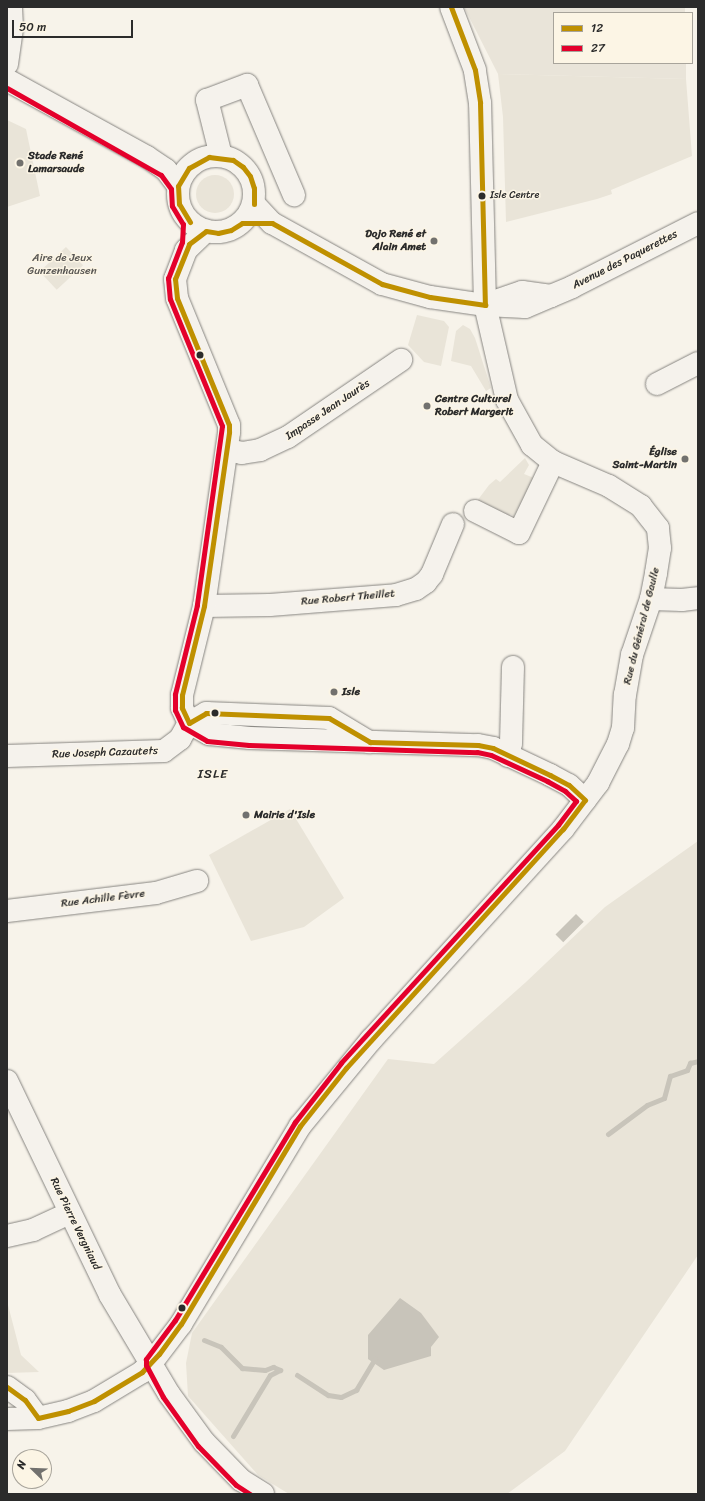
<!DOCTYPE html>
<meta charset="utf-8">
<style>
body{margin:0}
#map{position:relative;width:705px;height:1501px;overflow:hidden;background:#f7f3ea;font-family:Sriracha,sans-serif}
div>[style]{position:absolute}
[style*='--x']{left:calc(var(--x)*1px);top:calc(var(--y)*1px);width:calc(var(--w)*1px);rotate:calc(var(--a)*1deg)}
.built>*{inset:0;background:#e9e4d9}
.green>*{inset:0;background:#e9e4d8;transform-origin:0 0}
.round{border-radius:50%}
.water>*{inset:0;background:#c8c4ba;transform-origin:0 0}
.stream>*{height:5px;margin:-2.5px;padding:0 2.5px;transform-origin:2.5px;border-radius:2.5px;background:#c8c4ba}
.roads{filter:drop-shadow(0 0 1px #878581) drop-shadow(0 0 1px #878581)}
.minor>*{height:22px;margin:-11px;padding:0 11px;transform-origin:11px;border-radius:11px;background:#f5f2ec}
.major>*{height:22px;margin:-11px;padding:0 11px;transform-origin:11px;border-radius:11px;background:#f5f2ec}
.major>.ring{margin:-11px;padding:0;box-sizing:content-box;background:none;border:22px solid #f5f2ec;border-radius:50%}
.bus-1>*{height:5px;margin:-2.5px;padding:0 2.5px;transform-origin:2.5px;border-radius:2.5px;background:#bf9000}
.bus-2>*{height:5px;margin:-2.5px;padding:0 2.5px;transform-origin:2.5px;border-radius:2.5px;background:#e4002b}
.dots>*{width:11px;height:11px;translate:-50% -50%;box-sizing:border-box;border:2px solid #fcf5e5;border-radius:50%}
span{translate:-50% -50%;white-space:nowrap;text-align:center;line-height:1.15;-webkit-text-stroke:3px #fcf5e5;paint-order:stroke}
.bus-label{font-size:10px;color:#2b2b2b}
.left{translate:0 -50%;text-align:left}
.poi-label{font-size:11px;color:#2b2b2b;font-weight:700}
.right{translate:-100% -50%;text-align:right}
.park-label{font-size:11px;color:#585653}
.street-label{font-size:11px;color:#2b2b2b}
.quarter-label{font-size:13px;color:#2b2b2b;letter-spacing:1px}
.frame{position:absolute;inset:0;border:8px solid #2b2b2b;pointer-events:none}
.legend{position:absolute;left:553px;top:12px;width:140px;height:52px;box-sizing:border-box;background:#fcf5e5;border:1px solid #a8a49b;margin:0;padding:5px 7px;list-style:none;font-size:12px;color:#2b2b2b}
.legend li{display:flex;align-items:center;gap:8px;height:20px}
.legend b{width:20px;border:1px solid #a8a49b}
.north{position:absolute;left:12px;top:1449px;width:40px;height:40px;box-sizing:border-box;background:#fcf5e5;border:1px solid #a8a49b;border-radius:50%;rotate:293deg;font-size:11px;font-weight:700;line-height:16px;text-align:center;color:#2b2b2b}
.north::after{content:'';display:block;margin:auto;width:14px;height:18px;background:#72716e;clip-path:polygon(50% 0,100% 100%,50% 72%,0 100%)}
.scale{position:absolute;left:12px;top:20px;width:121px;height:18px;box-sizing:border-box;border:2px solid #2b2b2b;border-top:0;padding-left:5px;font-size:12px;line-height:14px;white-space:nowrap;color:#2b2b2b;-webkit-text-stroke:3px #fcf5e5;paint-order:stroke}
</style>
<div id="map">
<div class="built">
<i style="clip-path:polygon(464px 7px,685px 7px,685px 13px,554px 13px,554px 63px,686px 63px,686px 79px,498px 74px)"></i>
</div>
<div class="green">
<i style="clip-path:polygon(498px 74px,686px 79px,692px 156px,611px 190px,612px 194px,597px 199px,506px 222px,503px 117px)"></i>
<i style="clip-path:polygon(7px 120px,26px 129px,40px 196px,7px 207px)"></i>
<i class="round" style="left:196px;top:175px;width:38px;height:38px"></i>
<i style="left:66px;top:247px;width:25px;height:36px;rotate:47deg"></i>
<i style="clip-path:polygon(417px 315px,444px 321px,449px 327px,441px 366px,424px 362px,408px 345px)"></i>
<i style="clip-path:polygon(463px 325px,470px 329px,475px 338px,491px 388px,486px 391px,471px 366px,451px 361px,456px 331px)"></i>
<i style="clip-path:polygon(525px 458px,529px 465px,524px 474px,534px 478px,514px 516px,510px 514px,508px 518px,477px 501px,489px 485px,496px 479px,500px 482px)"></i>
<i style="clip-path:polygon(290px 809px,344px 898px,304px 927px,251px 941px,209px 855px)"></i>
<i style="clip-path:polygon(698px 841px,698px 1255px,565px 1451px,507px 1494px,289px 1494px,258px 1475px,188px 1396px,186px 1363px,192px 1333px,388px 1059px,434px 1064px,526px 982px,605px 907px)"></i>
<i style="clip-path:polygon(7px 1301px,21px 1355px,39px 1372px,7px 1373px)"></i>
</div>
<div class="water">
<i style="left:576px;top:914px;width:11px;height:29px;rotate:45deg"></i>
<i style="clip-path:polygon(400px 1298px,421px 1313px,439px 1337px,431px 1347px,431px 1356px,384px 1370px,368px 1359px,368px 1335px)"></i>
</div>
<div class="stream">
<i style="--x:608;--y:1134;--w:49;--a:-36.6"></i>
<i style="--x:647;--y:1105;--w:18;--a:-22"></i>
<i style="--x:664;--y:1098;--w:23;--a:-75"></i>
<i style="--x:670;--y:1076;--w:18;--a:-19"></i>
<i style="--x:687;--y:1070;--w:8;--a:-67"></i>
<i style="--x:690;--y:1063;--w:8;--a:-14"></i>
<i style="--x:204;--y:1340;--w:18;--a:22"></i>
<i style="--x:221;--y:1347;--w:30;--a:45"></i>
<i style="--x:242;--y:1368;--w:23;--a:5"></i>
<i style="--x:265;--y:1370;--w:9;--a:-21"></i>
<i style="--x:273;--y:1367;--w:8;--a:23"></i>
<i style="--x:297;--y:1375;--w:37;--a:33"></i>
<i style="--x:328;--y:1395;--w:13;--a:9"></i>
<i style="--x:341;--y:1397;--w:17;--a:-25"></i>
<i style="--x:356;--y:1390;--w:37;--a:-59"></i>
<i style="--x:233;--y:1436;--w:71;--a:-58.8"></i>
<i style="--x:270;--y:1375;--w:11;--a:-27"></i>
</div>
<div class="roads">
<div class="minor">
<i style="--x:7;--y:64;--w:37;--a:-82"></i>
<i style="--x:12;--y:27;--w:20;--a:-93"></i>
<i style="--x:221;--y:156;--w:58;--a:-104"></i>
<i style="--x:207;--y:100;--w:43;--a:-20.6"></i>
<i style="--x:247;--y:85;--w:120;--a:66.9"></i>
<i style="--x:657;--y:384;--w:46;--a:-27.1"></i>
<i style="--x:227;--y:450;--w:15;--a:11"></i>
<i style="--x:242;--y:453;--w:18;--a:-9"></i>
<i style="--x:260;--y:450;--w:31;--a:-25"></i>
<i style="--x:288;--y:437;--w:137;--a:-34.3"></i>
<i style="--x:475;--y:511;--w:49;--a:26.6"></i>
<i style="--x:519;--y:533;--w:79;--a:-64.4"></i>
<i style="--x:651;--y:599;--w:31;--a:2"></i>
<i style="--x:682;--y:600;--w:16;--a:-7"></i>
<i style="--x:204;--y:606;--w:66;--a:-0.9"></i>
<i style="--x:270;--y:605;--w:126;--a:-4.5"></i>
<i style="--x:396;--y:595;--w:21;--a:-17"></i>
<i style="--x:416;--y:589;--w:12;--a:-35"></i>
<i style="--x:426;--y:582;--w:10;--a:-53"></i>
<i style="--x:432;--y:574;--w:54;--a:-67.2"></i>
<i style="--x:189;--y:723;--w:17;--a:-115"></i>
<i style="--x:182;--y:708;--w:13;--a:-90"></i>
<i style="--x:182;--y:695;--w:92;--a:-76.1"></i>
<i style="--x:204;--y:606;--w:176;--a:-81.8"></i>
<i style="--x:229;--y:432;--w:7;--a:-90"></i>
<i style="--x:229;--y:425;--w:137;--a:-112.3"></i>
<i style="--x:177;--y:298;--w:19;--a:-96"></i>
<i style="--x:175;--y:279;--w:31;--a:-69"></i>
<i style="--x:186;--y:250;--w:28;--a:-44"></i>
<i style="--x:189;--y:723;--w:23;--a:29"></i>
<i style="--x:209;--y:734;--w:41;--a:5.6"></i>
<i style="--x:250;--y:738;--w:228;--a:1.8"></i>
<i style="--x:478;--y:745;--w:15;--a:11"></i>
<i style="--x:493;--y:748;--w:63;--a:25.3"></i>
<i style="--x:550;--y:775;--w:21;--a:28"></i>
<i style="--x:569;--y:785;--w:22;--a:43"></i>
<i style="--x:7;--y:756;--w:157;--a:-1.8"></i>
<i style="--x:164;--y:751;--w:20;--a:-37"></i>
<i style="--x:180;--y:739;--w:18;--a:-61"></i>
<i style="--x:189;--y:723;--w:20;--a:-30"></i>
<i style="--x:206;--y:713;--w:123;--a:2.3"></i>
<i style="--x:329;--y:718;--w:47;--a:31"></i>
<i style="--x:508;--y:756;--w:13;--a:-77"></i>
<i style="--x:511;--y:743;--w:76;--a:-88.5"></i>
<i style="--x:7;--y:911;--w:150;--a:-6.9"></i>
<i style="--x:156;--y:893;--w:43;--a:-16.3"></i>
<i style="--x:7;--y:1081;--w:237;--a:64.3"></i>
<i style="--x:110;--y:1295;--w:115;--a:59.2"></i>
<i style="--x:169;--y:1394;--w:59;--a:53.9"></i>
<i style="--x:204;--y:1442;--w:53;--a:45.8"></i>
<i style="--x:241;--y:1480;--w:26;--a:32"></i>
<i style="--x:7;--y:1236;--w:27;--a:-13"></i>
<i style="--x:33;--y:1230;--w:40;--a:-25"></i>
<i style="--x:7;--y:1387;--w:22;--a:36"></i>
<i style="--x:25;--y:1400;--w:22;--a:54"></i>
<i style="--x:7;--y:1419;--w:31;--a:-2"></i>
<i style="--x:38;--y:1418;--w:31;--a:-13"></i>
<i style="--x:68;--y:1411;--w:28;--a:-21"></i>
<i style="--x:94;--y:1401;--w:56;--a:-31.1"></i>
<i style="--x:142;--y:1372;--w:14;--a:-45"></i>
<i style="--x:152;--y:1362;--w:48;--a:-52.7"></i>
<i style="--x:181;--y:1324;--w:231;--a:-59"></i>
<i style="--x:300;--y:1126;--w:112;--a:-50.5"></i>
<i style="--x:371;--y:1040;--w:285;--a:-47.7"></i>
<i style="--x:563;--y:829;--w:58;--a:-52.7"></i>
<i style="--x:598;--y:783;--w:44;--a:-62.9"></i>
<i style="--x:618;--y:744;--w:17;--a:-73"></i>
<i style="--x:623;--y:728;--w:33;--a:-87"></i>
<i style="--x:625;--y:695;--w:41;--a:-80.1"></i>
<i style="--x:632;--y:655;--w:59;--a:-71.3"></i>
<i style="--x:651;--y:599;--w:26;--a:-79"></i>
<i style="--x:656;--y:573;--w:25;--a:-81"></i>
<i style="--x:660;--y:548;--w:20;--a:-96"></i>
<i style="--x:658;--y:528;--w:28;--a:-128"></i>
<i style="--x:641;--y:506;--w:38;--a:-148"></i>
<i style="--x:609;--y:486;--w:61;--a:-156.8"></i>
<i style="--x:553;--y:462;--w:27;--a:-141"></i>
<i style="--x:532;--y:445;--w:51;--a:-119.1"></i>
<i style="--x:507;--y:400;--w:98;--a:-103"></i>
</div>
<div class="major">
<i style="--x:7;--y:80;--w:160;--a:28.8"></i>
<i style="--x:147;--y:157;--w:23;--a:34"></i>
<i style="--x:166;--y:170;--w:20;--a:53"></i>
<i class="ring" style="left:178px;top:156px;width:54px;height:54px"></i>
<i style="--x:254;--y:204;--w:26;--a:47"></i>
<i style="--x:272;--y:223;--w:126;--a:29"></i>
<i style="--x:382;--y:284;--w:50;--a:15.2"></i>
<i style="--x:430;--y:297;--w:56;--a:8.3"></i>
<i style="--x:485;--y:305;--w:202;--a:-91.4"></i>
<i style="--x:480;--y:103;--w:33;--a:-99"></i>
<i style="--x:475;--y:70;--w:67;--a:-110.9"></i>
<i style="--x:551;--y:296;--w:29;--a:-172"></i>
<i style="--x:522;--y:292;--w:39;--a:161"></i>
<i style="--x:485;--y:305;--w:40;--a:2.9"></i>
<i style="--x:525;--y:307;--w:28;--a:-23"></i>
<i style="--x:551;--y:296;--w:23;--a:-23"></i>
<i style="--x:572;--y:287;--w:141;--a:-26.9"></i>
</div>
</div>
<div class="bus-1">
<i style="--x:451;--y:7;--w:67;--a:69.1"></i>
<i style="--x:475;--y:70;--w:33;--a:81"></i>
<i style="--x:480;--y:103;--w:202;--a:88.6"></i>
<i style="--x:190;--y:222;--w:21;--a:-121"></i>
<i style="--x:179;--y:204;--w:18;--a:-93"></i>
<i style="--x:178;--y:186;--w:21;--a:-59"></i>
<i style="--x:189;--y:168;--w:23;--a:-29"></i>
<i style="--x:209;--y:157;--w:24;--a:7"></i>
<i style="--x:233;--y:160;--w:12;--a:35"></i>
<i style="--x:243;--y:167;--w:11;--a:52"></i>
<i style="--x:250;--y:176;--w:13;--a:72"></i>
<i style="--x:254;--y:188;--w:16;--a:90"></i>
<i style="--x:189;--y:723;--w:17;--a:-115"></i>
<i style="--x:182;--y:708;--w:13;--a:-90"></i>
<i style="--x:182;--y:695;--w:92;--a:-76.1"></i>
<i style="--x:204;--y:606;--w:176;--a:-81.8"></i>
<i style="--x:229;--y:432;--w:7;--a:-90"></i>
<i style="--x:229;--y:425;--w:137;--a:-112.3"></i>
<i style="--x:177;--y:298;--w:19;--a:-96"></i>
<i style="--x:175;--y:279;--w:38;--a:-68"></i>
<i style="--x:189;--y:244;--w:21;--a:-37"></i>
<i style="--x:206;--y:231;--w:12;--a:9"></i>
<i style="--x:218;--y:233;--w:13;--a:-13"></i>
<i style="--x:231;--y:230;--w:13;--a:-32"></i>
<i style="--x:242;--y:223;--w:30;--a:0"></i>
<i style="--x:272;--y:223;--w:126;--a:29"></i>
<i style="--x:382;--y:284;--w:50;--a:15.2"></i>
<i style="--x:430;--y:297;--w:56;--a:8.3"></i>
<i style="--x:189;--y:723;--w:20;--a:-30"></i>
<i style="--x:206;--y:713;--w:123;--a:2.3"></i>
<i style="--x:329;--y:718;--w:48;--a:30.3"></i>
<i style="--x:370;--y:742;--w:108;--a:1.6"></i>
<i style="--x:478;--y:745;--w:15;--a:11"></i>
<i style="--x:493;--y:748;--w:63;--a:25.3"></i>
<i style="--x:550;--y:775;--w:21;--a:28"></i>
<i style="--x:569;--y:785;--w:22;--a:43"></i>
<i style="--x:7;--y:1387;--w:22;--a:36"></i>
<i style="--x:25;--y:1400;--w:22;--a:54"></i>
<i style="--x:38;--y:1418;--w:31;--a:-13"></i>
<i style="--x:68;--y:1411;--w:28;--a:-21"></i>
<i style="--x:94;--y:1401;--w:56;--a:-31.1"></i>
<i style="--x:142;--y:1372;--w:25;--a:-47"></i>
<i style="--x:159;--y:1354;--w:37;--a:-54"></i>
<i style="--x:181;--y:1324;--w:231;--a:-59"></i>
<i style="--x:300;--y:1126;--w:74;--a:-51.6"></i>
<i style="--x:346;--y:1068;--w:323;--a:-47.8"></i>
<i style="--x:563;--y:829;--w:36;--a:-53"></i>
</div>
<div class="bus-2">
<i style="--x:7;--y:88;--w:177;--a:29.5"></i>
<i style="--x:161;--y:175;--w:17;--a:54"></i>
<i style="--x:171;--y:189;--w:17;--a:87"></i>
<i style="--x:172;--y:206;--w:21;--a:59"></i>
<i style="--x:183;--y:224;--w:18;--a:93"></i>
<i style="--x:182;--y:242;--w:39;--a:111"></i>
<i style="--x:168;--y:278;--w:21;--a:85"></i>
<i style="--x:170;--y:299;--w:137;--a:67.7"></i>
<i style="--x:222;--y:426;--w:181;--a:98"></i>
<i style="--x:197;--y:605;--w:92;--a:103.9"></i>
<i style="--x:175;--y:694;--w:16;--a:90"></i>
<i style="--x:175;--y:710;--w:19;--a:65"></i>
<i style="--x:183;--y:727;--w:28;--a:30"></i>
<i style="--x:207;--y:741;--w:42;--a:5.4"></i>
<i style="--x:249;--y:745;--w:228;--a:1.8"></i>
<i style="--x:477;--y:752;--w:14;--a:12"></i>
<i style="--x:491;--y:755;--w:62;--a:24.9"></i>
<i style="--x:547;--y:781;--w:21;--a:29"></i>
<i style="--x:565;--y:791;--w:15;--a:42"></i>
<i style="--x:576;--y:801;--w:30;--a:127"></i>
<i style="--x:558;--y:825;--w:322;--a:132.4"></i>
<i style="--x:341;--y:1063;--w:75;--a:127.9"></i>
<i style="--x:295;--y:1122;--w:232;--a:121.2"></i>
<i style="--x:175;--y:1320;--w:49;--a:126.6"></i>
<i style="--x:146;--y:1359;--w:6;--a:90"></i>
<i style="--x:146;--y:1365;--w:36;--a:62"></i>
<i style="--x:163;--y:1397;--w:60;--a:54.5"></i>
<i style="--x:198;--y:1446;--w:54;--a:45.7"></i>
<i style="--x:236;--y:1485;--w:17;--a:33"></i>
</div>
<div class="dots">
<i style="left:20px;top:163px;background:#72716e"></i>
<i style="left:482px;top:196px;background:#2b2b2b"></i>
<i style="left:434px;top:241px;background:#72716e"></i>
<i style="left:200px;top:355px;background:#2b2b2b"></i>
<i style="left:427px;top:406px;background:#72716e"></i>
<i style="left:685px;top:459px;background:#72716e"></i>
<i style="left:334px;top:692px;background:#72716e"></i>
<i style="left:215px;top:713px;background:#2b2b2b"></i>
<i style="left:246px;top:815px;background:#72716e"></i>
<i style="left:182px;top:1308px;background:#2b2b2b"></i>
</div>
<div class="bus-label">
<span class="left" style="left:490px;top:196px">Isle Centre</span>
</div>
<div class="poi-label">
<span class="left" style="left:28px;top:163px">Stade René<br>Lamarsaude</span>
<span class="right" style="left:426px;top:241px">Dojo René et<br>Alain Amet</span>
<span class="left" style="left:435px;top:406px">Centre Culturel<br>Robert Margerit</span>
<span class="right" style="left:677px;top:459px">Église<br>Saint-Martin</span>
<span class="left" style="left:342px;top:692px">Isle</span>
<span class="left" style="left:254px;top:815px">Mairie d'Isle</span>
</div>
<div class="park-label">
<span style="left:62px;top:265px">Aire de Jeux<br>Gunzenhausen</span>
</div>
<div class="street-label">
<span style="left:625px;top:260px;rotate:-27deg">Avenue des Paquerettes</span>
<span style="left:328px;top:410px;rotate:-34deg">Impasse Jean Jaurès</span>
<span style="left:348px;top:598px;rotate:-5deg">Rue Robert Theillet</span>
<span style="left:642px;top:626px;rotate:-76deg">Rue du Général de Gaulle</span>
<span style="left:105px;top:753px;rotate:-2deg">Rue Joseph Cazautets</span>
<span style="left:103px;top:899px;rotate:-7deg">Rue Achille Fèvre</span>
<span style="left:75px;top:1224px;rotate:64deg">Rue Pierre Vergniaud</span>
</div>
<div class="quarter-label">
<span style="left:213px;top:774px">ISLE</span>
</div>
<div class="frame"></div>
<ul class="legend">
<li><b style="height:5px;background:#bf9000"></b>12</li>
<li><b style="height:5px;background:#e4002b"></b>27</li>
</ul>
<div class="north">N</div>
<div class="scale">50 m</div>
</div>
